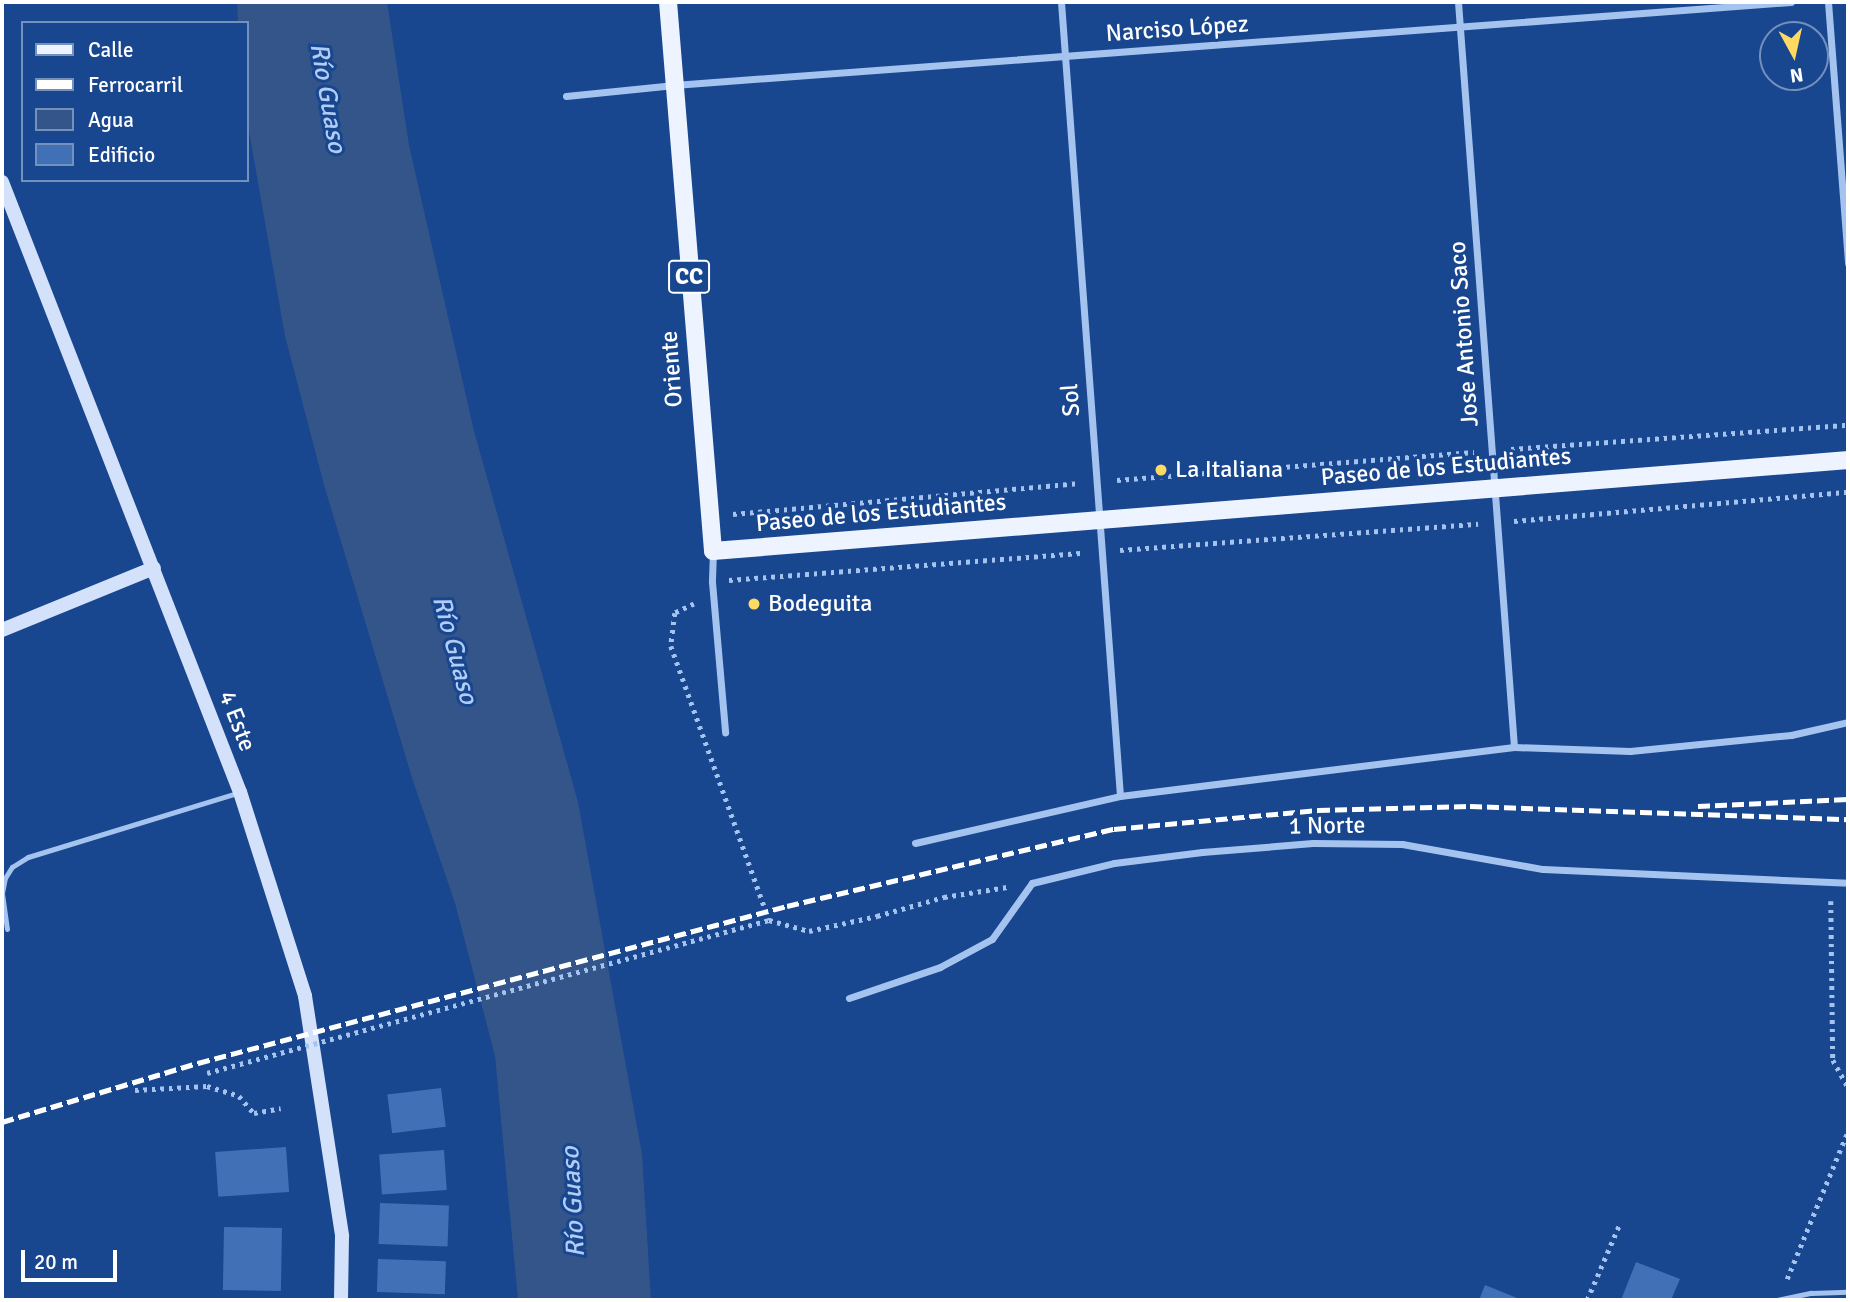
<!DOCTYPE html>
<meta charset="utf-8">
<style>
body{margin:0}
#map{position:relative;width:1850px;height:1302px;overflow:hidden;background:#18468f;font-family:Signika,sans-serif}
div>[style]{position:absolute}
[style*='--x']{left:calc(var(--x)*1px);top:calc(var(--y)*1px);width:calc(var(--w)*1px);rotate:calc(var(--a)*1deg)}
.water>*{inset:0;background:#33558a}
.building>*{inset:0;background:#4170b7;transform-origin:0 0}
.path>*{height:4.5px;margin-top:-2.25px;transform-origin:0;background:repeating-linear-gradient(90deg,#a5c3ef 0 3.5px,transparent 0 8.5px)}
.lane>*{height:5px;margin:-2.5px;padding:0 2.5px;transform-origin:2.5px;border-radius:2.5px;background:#a5c3ef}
.street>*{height:7px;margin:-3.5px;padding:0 3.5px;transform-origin:3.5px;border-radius:3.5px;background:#a5c3ef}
.secondary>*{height:14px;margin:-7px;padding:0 7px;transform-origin:7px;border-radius:7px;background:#d3e2fa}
.primary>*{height:18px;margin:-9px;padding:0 9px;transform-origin:9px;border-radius:9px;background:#edf3ff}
.rail>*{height:5px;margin-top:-2.5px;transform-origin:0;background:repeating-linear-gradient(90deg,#fff 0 12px,transparent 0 17px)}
.path-bridge>*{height:4.5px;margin-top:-2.25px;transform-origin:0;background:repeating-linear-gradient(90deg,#a5c3ef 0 3.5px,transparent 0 8.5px)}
.dots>*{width:19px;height:19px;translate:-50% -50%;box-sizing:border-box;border:4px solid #18468f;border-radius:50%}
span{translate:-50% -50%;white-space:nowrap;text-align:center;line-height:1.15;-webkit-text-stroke:6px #18468f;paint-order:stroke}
.shield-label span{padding:2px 5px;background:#18468f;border:2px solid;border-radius:5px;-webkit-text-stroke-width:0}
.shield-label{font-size:23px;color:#fff;font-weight:700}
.street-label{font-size:24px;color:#fff}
.poi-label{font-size:24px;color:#fff}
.left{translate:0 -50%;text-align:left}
.water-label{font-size:26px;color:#b1cdf6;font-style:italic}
.frame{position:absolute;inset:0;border:4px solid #fff;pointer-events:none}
.legend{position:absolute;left:21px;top:21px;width:228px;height:161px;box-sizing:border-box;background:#18468f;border:2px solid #7490bc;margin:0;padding:9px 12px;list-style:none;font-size:21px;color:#fff}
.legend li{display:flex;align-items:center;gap:14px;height:35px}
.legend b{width:35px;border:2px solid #7490bc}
.north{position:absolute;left:1759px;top:21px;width:70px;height:70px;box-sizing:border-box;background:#18468f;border:2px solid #7490bc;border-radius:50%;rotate:172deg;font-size:19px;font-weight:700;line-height:28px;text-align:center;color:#fff}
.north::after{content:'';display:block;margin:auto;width:24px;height:32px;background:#ffda63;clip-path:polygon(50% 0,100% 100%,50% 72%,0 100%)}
.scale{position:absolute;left:21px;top:1250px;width:96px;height:32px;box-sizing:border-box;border:4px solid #fff;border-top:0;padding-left:9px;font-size:21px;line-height:24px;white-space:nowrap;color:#fff;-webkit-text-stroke:5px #18468f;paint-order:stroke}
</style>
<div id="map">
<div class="water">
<i style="clip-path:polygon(237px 2px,387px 2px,409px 145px,474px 431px,578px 802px,642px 1154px,651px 1300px,518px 1300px,495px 1056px,455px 903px,413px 781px,324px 485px,285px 336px,247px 120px,247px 23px,238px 23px)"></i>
</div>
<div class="building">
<i style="left:441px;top:1088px;width:39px;height:54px;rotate:83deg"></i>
<i style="left:286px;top:1147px;width:45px;height:71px;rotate:86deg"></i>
<i style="left:444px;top:1150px;width:40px;height:65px;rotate:86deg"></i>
<i style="left:380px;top:1203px;width:69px;height:41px;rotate:2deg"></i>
<i style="left:224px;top:1227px;width:58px;height:63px;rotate:1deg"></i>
<i style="left:378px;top:1259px;width:68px;height:33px;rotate:2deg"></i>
<i style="clip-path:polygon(1636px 1262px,1680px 1279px,1671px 1300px,1621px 1300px)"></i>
<i style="clip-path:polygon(1485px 1285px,1522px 1300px,1479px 1300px)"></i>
</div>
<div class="path">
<i style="--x:1511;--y:449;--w:338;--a:-4.1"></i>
<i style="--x:1117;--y:480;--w:358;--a:-4.5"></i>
<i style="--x:733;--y:514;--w:348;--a:-5.1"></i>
<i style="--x:1514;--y:521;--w:335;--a:-5"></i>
<i style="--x:1120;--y:550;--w:359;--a:-4.2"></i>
<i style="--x:729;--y:580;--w:355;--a:-4.4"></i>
<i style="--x:694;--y:604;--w:21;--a:155"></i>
<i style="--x:675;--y:613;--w:33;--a:97"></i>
<i style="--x:671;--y:646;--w:291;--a:70.3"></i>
<i style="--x:769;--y:920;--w:41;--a:15.4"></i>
<i style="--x:809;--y:931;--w:70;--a:-12.4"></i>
<i style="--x:877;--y:916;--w:70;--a:-15.8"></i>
<i style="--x:944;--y:897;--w:64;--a:-9"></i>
<i style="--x:1831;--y:901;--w:159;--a:89.3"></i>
<i style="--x:1833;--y:1060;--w:31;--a:61"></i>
<i style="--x:135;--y:1090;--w:72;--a:-3.2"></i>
<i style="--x:207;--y:1086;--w:34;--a:17"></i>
<i style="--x:239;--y:1096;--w:23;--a:49"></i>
<i style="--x:254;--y:1113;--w:27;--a:-10"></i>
<i style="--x:1787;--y:1279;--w:160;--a:-67.6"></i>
<i style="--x:1587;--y:1300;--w:84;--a:-66.8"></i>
</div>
<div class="lane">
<i style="--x:7;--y:929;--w:36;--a:-98"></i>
<i style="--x:2;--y:893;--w:15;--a:-79"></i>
<i style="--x:5;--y:878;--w:13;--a:-58"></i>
<i style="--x:12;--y:867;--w:19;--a:-32"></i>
<i style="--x:28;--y:857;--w:219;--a:-17"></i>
<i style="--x:1777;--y:1300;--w:35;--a:-12"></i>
<i style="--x:1811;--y:1293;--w:37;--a:-2"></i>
</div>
<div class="street">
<i style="--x:1061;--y:2;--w:796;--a:85.75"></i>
<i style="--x:1458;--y:2;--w:747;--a:85.7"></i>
<i style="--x:1828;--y:2;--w:262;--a:85.6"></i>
<i style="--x:566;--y:96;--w:109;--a:-5.8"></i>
<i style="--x:674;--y:85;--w:1120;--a:-4.25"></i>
<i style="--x:713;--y:551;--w:31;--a:92"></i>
<i style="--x:712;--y:582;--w:151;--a:85"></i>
<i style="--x:915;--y:843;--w:210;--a:-12.9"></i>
<i style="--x:1120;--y:796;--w:397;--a:-7.1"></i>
<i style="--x:1514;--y:747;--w:116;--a:2"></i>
<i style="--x:1630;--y:751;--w:162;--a:-5.7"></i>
<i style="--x:1791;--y:735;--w:58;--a:-12.8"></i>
<i style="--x:849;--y:998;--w:96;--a:-18.8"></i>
<i style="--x:940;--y:967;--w:59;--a:-28.3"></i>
<i style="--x:992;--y:939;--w:69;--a:-54.5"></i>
<i style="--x:1032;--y:883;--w:84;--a:-13.7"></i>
<i style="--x:1114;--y:863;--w:89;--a:-7.1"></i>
<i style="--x:1202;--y:852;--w:111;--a:-4.6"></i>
<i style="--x:1313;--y:843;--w:89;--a:0.6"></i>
<i style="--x:1402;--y:844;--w:143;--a:10.1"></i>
<i style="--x:1543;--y:869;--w:305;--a:2.6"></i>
</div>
<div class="secondary">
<i style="--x:2;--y:182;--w:655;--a:68.69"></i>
<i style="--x:240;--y:792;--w:214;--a:72.3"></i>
<i style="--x:305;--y:996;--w:243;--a:81.2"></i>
<i style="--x:342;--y:1236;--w:64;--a:90.9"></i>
<i style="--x:2;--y:630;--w:164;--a:-22.2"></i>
</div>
<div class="primary">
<i style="--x:668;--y:2;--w:551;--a:85.31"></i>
<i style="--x:713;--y:551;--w:1139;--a:-4.58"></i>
</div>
<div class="rail">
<i style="--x:1698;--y:806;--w:150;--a:-2.7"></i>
<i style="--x:2;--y:1122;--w:205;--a:-16.8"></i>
<i style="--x:198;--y:1063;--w:610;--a:-14.93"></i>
<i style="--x:787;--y:906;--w:336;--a:-13.3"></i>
<i style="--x:1114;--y:829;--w:205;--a:-5.3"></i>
<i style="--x:1318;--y:810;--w:152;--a:-1.5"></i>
<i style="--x:1470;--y:806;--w:378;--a:2"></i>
</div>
<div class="path-bridge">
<i style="--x:207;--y:1073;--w:582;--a:-15.23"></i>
</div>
<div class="dots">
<i style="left:1161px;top:470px;background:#ffda63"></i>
<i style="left:754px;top:604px;background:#ffda63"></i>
</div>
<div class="shield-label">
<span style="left:689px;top:277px">CC</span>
</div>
<div class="street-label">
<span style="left:1177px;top:29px;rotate:-4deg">Narciso López</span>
<span style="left:1464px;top:334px;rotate:-94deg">Jose Antonio Saco</span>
<span style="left:672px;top:369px;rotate:-94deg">Oriente</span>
<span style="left:1071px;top:400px;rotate:-94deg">Sol</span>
<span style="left:1446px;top:467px;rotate:-5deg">Paseo de los Estudiantes</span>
<span style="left:881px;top:513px;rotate:-5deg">Paseo de los Estudiantes</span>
<span style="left:237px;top:721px;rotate:69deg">4 Este</span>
<span style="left:1327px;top:826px;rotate:-1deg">1 Norte</span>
</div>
<div class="poi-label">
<span class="left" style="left:1175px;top:470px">La Italiana</span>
<span class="left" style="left:768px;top:604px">Bodeguita</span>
</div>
<div class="water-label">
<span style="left:327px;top:98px;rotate:80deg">Río Guaso</span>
<span style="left:454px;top:650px;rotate:75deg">Río Guaso</span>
<span style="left:574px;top:1202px;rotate:-93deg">Río Guaso</span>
</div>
<div class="frame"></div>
<ul class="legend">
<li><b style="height:9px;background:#edf3ff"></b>Calle</li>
<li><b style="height:9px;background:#fff"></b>Ferrocarril</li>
<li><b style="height:19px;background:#33558a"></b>Agua</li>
<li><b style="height:19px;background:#4170b7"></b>Edificio</li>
</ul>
<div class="north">N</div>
<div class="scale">20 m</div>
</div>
